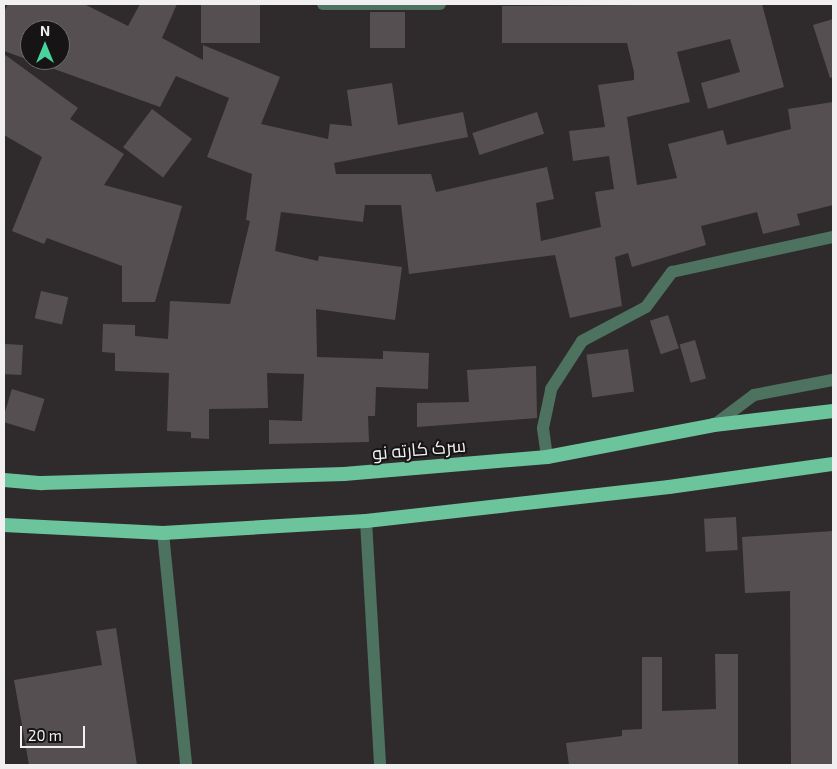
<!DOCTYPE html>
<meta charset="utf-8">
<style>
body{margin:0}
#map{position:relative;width:837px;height:769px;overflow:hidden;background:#2f2b2d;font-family:"Exo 2",Cairo,sans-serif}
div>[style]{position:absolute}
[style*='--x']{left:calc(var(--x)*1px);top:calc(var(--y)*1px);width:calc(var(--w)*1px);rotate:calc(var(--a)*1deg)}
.building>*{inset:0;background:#554f52;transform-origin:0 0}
.minor>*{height:12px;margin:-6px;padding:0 6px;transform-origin:6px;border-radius:6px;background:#4d7260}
.trunk>*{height:14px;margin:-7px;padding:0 7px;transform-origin:7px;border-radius:7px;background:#6cc49c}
span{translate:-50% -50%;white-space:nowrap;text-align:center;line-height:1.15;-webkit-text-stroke:4px #161415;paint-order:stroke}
.street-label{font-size:18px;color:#f2eff0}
.frame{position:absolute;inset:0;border:5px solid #f2eff0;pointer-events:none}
.north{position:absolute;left:20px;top:20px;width:50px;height:50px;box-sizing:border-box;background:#161415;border:1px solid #6e6c6d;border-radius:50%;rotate:0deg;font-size:14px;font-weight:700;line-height:20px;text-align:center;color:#f2eff0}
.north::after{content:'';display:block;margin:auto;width:18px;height:22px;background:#4ad49c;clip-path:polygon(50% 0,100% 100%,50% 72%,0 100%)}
.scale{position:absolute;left:20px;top:726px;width:65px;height:22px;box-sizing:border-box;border:2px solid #f2eff0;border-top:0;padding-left:6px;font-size:15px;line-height:18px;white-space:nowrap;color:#f2eff0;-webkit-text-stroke:4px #161415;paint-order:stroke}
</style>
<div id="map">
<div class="building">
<i style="clip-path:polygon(evenodd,8px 4px,84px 4px,128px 26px,140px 4px,177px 4px,162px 38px,203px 60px,203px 45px,280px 77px,261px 124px,328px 139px,330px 124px,352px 126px,347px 90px,392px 83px,398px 125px,463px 112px,468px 137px,334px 163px,336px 174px,431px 174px,436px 192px,547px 167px,554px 199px,536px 203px,541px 241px,601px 227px,595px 192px,614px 189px,609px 156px,573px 161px,569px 131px,605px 127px,598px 85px,634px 80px,634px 72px,627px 43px,502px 43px,502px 6px,762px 4px,784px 87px,708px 109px,701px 83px,740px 72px,730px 39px,677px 52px,690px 102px,627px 117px,637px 185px,677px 178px,668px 144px,723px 130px,727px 145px,791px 129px,788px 109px,833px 102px,833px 205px,797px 214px,800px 225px,763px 234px,757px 212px,701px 226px,706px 245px,632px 267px,628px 253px,615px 257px,622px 306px,570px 318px,555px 255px,409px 274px,401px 205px,365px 205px,363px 222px,281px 212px,275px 251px,318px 261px,319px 256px,402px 267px,395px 320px,316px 309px,317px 357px,383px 359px,383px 351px,429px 353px,428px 389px,376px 387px,375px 416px,368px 416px,369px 442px,269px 444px,269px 420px,302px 421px,304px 374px,267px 373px,268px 408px,209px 409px,209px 439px,191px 438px,191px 432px,167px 431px,169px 373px,115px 371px,115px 353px,102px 352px,103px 324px,135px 325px,135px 336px,168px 339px,170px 301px,230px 304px,250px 221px,246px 220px,252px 174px,207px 157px,229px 98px,176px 76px,160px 107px,4px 51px,4px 12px,8px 4px,30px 30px,60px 30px,60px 60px,30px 60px,30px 30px)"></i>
<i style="left:201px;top:4px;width:59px;height:39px"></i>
<i style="left:370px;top:12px;width:35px;height:36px"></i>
<i style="clip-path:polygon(833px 19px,833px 77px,830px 78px,813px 25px)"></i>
<i style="clip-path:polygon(4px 54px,78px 108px,70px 119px,124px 154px,104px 185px,182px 206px,155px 302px,122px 302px,122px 266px,47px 238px,44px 244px,12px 231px,42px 157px,4px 135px)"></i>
<i style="left:152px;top:109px;width:50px;height:48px;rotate:37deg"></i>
<i style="left:537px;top:112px;width:23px;height:68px;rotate:72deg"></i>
<i style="left:41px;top:291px;width:28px;height:28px;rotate:13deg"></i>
<i style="left:668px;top:315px;width:35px;height:19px;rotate:72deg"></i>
<i style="left:695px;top:340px;width:40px;height:16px;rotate:74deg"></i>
<i style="left:4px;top:344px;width:19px;height:30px;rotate:3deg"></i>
<i style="left:628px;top:349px;width:43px;height:42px;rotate:82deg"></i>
<i style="clip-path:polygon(536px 366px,537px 418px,417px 427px,417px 403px,469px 402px,467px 370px)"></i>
<i style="left:12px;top:389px;width:34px;height:34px;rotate:17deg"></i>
<i style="left:736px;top:517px;width:33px;height:32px;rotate:87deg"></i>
<i style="clip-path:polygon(833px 531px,833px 765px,791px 765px,790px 591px,745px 593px,742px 537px)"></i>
<i style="clip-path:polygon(116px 628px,137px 765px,29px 765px,14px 680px,102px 665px,96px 631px)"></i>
<i style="clip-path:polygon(715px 654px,738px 654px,738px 765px,569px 765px,566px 743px,622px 736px,622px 730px,642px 729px,642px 657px,662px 657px,662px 711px,716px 709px)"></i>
</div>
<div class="minor">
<i style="--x:323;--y:4;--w:117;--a:0"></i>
<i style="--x:714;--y:425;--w:50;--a:-36.9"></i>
<i style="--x:754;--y:395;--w:80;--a:-10.8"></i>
<i style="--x:547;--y:457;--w:29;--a:-98"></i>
<i style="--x:543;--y:428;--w:40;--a:-78"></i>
<i style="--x:551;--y:389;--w:57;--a:-57.1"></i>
<i style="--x:582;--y:341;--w:72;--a:-28"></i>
<i style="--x:646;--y:307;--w:44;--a:-53.4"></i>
<i style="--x:672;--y:272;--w:165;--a:-12.3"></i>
<i style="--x:366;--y:521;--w:244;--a:86.7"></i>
<i style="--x:163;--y:533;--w:233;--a:84.3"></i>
</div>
<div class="trunk">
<i style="--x:4;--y:480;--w:38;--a:5"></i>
<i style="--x:42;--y:483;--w:302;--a:-1.7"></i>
<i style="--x:344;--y:474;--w:204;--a:-4.8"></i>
<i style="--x:547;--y:457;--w:170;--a:-10.8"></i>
<i style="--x:714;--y:425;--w:120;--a:-6.7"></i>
<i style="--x:4;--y:525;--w:159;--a:2.9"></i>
<i style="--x:163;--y:533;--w:203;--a:-3.4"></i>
<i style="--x:366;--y:521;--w:305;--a:-6.4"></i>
<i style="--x:669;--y:487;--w:166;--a:-8"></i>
</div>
<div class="street-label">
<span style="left:419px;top:449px;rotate:-5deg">سرک کارته نو</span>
</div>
<div class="frame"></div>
<div class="north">N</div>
<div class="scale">20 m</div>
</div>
